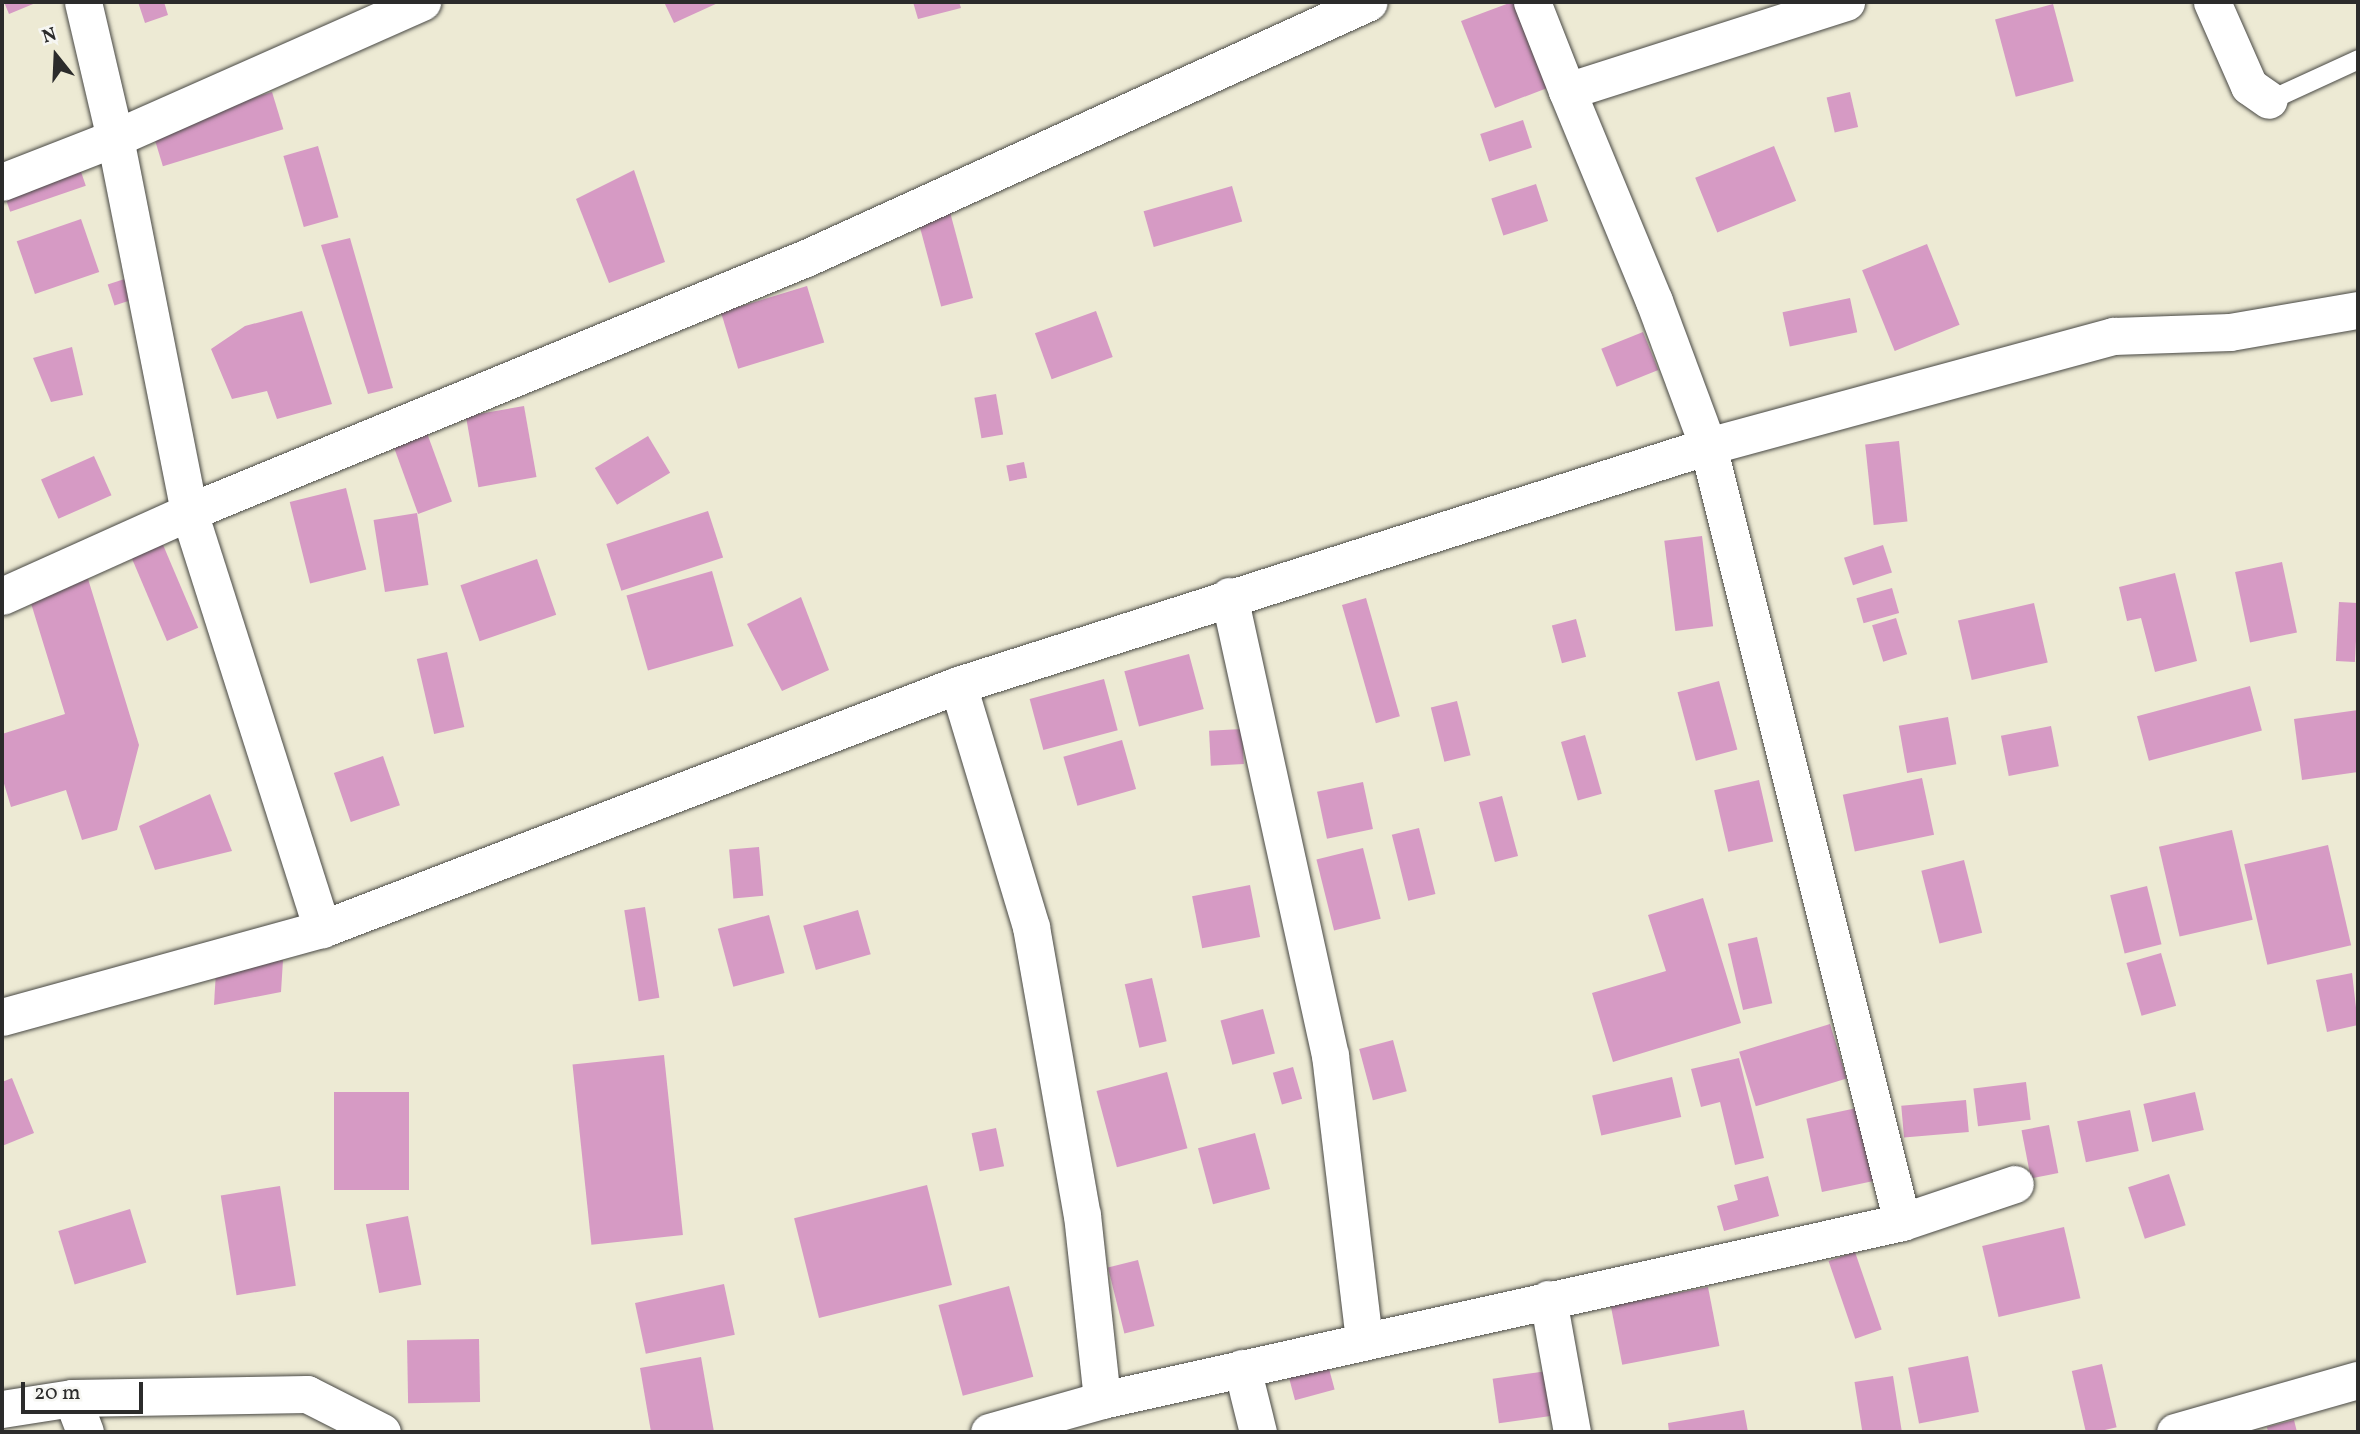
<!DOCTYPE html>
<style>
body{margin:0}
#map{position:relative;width:2360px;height:1434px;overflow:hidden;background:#edead4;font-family:Vollkorn,serif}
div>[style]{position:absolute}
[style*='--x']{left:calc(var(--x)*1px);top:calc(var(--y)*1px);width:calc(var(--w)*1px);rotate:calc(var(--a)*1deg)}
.building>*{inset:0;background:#d69ac4;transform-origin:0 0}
.roads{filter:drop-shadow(0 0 2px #484844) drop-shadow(0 0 2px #484844)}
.service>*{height:19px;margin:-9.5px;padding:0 9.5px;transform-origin:9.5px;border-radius:9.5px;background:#fff}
.minor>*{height:37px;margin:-18.5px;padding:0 18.5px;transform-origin:18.5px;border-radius:18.5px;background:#fff}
span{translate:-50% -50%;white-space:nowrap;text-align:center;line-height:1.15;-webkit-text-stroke:6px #f6f6f2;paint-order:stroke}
.frame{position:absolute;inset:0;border:4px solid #2b2b2b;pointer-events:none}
.north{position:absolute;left:21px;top:21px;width:70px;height:70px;-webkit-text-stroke:5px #f6f6f2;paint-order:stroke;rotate:342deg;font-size:19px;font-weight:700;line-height:28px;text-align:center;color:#2b2b2b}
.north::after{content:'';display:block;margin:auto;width:24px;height:32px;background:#2b2b2b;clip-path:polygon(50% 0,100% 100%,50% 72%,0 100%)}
.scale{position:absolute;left:21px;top:1382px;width:122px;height:32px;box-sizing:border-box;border:4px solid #2b2b2b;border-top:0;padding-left:9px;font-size:21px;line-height:24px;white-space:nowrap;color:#2b2b2b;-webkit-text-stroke:5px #f6f6f2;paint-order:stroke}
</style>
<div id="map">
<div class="building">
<i style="clip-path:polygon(4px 2px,38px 2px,9px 14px)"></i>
<i style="clip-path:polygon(138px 2px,164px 2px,168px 15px,145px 23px)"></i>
<i style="clip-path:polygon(664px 2px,720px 2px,674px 23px)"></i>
<i style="clip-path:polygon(913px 2px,959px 2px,961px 8px,918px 19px)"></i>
<i style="clip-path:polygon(1512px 2px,1522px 2px,1555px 85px,1495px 108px,1461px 21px)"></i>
<i style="left:2053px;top:4px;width:80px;height:60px;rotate:75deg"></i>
<i style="left:272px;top:92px;width:39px;height:126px;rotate:73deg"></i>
<i style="left:1850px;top:92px;width:36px;height:24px;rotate:77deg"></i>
<i style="left:1523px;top:120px;width:29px;height:45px;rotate:72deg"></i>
<i style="left:318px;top:146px;width:74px;height:36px;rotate:74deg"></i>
<i style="left:1774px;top:146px;width:59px;height:85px;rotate:68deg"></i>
<i style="left:78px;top:163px;width:24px;height:80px;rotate:71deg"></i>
<i style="clip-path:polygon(634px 170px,665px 262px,609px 283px,576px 199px)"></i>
<i style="left:1536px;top:184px;width:39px;height:47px;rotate:72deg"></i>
<i style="left:1232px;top:186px;width:37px;height:92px;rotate:74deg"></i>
<i style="left:950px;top:212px;width:89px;height:33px;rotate:75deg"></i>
<i style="left:81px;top:219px;width:56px;height:68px;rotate:71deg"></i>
<i style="clip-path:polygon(350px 238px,393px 388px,368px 394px,321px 245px)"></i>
<i style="left:1927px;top:244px;width:87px;height:70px;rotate:68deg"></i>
<i style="left:140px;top:274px;width:22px;height:34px;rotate:72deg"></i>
<i style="left:807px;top:286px;width:59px;height:90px;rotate:73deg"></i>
<i style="left:1850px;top:298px;width:35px;height:69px;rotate:78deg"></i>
<i style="clip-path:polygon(302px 311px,332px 404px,277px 419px,267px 391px,232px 399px,211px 349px,245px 326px)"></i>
<i style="left:1096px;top:311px;width:49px;height:65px;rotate:70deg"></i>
<i style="left:1643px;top:332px;width:41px;height:45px;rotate:68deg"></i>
<i style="clip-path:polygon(72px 347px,83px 395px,51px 402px,33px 358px)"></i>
<i style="left:996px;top:394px;width:41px;height:22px;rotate:80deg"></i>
<i style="left:524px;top:406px;width:72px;height:59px;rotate:80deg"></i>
<i style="left:427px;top:433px;width:73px;height:36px;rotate:70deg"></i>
<i style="left:648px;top:436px;width:43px;height:62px;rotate:59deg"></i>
<i style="left:1899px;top:441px;width:81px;height:34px;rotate:84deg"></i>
<i style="left:94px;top:456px;width:43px;height:58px;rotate:66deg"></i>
<i style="left:1024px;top:462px;width:16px;height:18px;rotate:79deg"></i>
<i style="left:346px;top:488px;width:84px;height:58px;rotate:76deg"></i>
<i style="left:708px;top:511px;width:49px;height:107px;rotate:72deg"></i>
<i style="left:417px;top:513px;width:73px;height:44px;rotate:81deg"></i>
<i style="left:158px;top:533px;width:103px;height:34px;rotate:67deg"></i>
<i style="left:1702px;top:536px;width:91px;height:38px;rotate:83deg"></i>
<i style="left:1883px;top:545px;width:29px;height:41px;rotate:72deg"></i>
<i style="left:537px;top:559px;width:59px;height:81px;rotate:71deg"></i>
<i style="left:2282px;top:562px;width:72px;height:48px;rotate:78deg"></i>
<i style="clip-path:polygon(85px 569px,139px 745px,117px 830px,82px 840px,66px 790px,11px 807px,2px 777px,2px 734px,65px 714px,26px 587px)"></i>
<i style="left:712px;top:571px;width:78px;height:89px;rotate:74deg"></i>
<i style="clip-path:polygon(2175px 573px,2197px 661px,2155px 672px,2141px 618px,2127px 621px,2119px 587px)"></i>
<i style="left:1892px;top:588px;width:26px;height:37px;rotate:74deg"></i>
<i style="clip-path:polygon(801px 597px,829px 670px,782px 691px,747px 624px)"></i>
<i style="left:1366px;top:598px;width:123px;height:25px;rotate:74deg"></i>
<i style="left:2339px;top:602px;width:19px;height:59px;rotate:3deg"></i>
<i style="left:2034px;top:603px;width:61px;height:78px;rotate:77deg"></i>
<i style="left:1896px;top:618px;width:38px;height:25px;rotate:73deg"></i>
<i style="left:1576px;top:619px;width:39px;height:25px;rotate:75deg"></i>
<i style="left:447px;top:652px;width:77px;height:31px;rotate:77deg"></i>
<i style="left:1189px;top:654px;width:57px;height:67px;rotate:75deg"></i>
<i style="left:1104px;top:679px;width:53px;height:77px;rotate:75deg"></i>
<i style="left:1719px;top:681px;width:71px;height:43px;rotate:75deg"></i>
<i style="left:2250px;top:686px;width:46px;height:117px;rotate:75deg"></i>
<i style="left:1457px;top:701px;width:56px;height:27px;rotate:76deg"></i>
<i style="clip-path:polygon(2358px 710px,2358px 772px,2302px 780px,2294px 719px)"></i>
<i style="left:1948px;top:717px;width:48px;height:50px;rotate:80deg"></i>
<i style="left:2051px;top:726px;width:41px;height:51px;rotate:79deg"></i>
<i style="left:1242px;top:729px;width:35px;height:33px;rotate:87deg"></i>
<i style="left:1585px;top:735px;width:61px;height:25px;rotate:74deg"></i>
<i style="left:1122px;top:740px;width:51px;height:61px;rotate:74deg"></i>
<i style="left:383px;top:756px;width:52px;height:52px;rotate:71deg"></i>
<i style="left:1922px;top:778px;width:58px;height:81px;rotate:78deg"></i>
<i style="left:1759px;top:780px;width:63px;height:46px;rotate:77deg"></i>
<i style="left:1363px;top:782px;width:48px;height:47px;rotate:78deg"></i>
<i style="clip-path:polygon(210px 794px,232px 851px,155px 870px,139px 826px)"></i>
<i style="left:1502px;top:796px;width:62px;height:24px;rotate:75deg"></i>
<i style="left:1419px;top:828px;width:68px;height:28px;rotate:76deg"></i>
<i style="left:2232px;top:830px;width:92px;height:75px;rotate:77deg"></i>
<i style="left:2328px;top:845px;width:103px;height:86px;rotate:77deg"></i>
<i style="left:759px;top:847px;width:49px;height:30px;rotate:85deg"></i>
<i style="left:1363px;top:848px;width:73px;height:48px;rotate:76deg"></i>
<i style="left:1964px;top:860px;width:75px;height:44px;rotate:76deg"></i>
<i style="left:1250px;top:885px;width:53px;height:59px;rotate:79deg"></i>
<i style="left:2147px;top:886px;width:60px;height:38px;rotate:76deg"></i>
<i style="clip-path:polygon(1703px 898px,1741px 1023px,1613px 1062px,1592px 993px,1666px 971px,1648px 915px)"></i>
<i style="left:645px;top:907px;width:92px;height:21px;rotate:81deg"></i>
<i style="left:858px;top:910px;width:46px;height:57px;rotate:74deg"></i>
<i style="left:769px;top:915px;width:60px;height:53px;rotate:75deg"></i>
<i style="left:1757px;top:937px;width:68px;height:30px;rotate:77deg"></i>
<i style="left:2161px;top:953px;width:55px;height:36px;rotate:74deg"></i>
<i style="clip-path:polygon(283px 960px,281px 992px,214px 1005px,216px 971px)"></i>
<i style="clip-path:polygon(2352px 973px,2358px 1025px,2327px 1032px,2316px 980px)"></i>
<i style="left:1152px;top:978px;width:65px;height:28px;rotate:77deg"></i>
<i style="left:1263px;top:1009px;width:46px;height:44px;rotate:75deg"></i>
<i style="left:1830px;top:1024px;width:57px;height:95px;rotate:73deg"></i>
<i style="left:1393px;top:1040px;width:53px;height:35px;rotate:75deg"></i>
<i style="left:664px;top:1055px;width:181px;height:92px;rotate:84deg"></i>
<i style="clip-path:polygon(1739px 1058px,1764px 1158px,1735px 1165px,1720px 1102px,1701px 1107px,1691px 1069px)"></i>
<i style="left:1293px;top:1067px;width:33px;height:21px;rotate:74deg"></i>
<i style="left:1167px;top:1072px;width:79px;height:73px;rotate:75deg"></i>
<i style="left:1672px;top:1077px;width:41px;height:82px;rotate:77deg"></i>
<i style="clip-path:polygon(12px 1078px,34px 1133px,2px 1146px,2px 1082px)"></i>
<i style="left:2026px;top:1082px;width:38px;height:53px;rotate:83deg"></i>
<i style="left:409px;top:1092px;width:98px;height:75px;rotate:90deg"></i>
<i style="left:2195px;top:1092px;width:39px;height:53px;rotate:77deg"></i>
<i style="left:1966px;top:1100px;width:32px;height:65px;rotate:85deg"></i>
<i style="left:1866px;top:1106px;width:75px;height:61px;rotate:78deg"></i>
<i style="left:2130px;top:1110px;width:42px;height:54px;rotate:78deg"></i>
<i style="left:2049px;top:1125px;width:49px;height:28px;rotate:79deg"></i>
<i style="left:996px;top:1128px;width:39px;height:25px;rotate:78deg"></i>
<i style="left:1255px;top:1133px;width:58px;height:59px;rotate:75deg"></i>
<i style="left:2169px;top:1174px;width:54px;height:43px;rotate:72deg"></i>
<i style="clip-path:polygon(1768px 1176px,1779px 1216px,1724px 1231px,1717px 1206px,1738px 1200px,1734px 1185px)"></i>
<i style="left:927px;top:1185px;width:103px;height:137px;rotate:76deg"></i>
<i style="left:280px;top:1186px;width:101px;height:60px;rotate:81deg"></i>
<i style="left:130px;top:1209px;width:56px;height:75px;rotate:73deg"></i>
<i style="left:408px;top:1216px;width:70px;height:43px;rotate:79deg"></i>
<i style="left:2064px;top:1227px;width:73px;height:84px;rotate:77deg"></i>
<i style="left:1855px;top:1252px;width:82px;height:28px;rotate:71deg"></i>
<i style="left:1138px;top:1260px;width:68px;height:31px;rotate:76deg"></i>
<i style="left:724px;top:1284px;width:52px;height:91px;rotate:78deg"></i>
<i style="left:1009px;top:1286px;width:94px;height:73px;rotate:75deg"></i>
<i style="left:1708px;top:1287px;width:60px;height:99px;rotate:79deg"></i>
<i style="left:479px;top:1339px;width:63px;height:72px;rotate:89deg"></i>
<i style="left:1324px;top:1350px;width:41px;height:41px;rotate:75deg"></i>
<i style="left:1968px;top:1356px;width:57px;height:61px;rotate:79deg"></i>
<i style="clip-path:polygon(701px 1357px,714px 1432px,651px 1432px,640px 1368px)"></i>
<i style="left:2102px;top:1364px;width:65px;height:31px;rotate:77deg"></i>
<i style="left:1555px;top:1370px;width:45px;height:63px;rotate:82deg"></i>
<i style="left:1893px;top:1376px;width:57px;height:39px;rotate:81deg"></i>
<i style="clip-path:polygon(1744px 1410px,1748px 1432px,1669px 1432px,1668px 1423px)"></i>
<i style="clip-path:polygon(2294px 1420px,2297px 1432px,2268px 1432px,2267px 1427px)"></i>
</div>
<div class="roads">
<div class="service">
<i style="--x:2269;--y:100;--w:98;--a:-24.7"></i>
</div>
<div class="minor">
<i style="--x:83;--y:2;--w:140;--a:76.8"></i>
<i style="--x:115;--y:138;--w:381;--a:78.8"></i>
<i style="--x:189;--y:512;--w:438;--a:72.3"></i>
<i style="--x:1532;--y:2;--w:96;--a:68.5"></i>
<i style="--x:1567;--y:91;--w:293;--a:-17.7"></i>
<i style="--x:2212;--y:2;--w:92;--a:66.2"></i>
<i style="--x:2249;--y:86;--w:24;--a:35"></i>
<i style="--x:1567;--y:91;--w:227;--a:67.5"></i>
<i style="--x:1654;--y:301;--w:155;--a:69.6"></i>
<i style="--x:1708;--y:446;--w:800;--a:75.96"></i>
<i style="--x:2;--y:182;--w:121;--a:-21.3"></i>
<i style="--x:115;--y:138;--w:336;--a:-23.9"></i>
<i style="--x:2;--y:596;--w:205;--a:-24.2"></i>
<i style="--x:189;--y:512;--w:667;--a:-22.38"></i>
<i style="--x:806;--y:258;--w:618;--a:-24.45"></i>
<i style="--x:1229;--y:596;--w:470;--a:77.6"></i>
<i style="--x:1330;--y:1055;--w:287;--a:83.2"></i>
<i style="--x:958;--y:685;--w:253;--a:73.2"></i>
<i style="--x:1031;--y:927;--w:292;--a:80"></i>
<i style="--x:1082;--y:1215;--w:186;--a:83.8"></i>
<i style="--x:2;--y:1017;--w:332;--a:-15.4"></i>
<i style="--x:322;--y:929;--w:681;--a:-20.99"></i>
<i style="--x:958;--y:685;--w:787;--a:-17.68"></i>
<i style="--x:1708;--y:446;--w:420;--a:-15.2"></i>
<i style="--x:2113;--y:336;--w:117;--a:-2"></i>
<i style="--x:2230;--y:332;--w:130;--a:-9.8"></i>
<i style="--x:1548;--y:1299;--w:135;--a:79.8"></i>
<i style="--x:1242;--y:1368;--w:66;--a:76"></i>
<i style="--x:72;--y:1398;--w:36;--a:69"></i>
<i style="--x:2;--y:1409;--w:71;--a:-8.9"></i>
<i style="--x:72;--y:1398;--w:235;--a:-1"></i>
<i style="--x:307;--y:1394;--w:84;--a:26.9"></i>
<i style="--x:989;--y:1432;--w:117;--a:-15.8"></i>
<i style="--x:1102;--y:1400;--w:820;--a:-12.54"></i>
<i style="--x:1902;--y:1222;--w:119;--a:-18.6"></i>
<i style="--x:2175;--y:1432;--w:190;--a:-15.9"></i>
</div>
</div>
<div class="frame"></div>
<div class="north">N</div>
<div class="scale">20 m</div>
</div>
